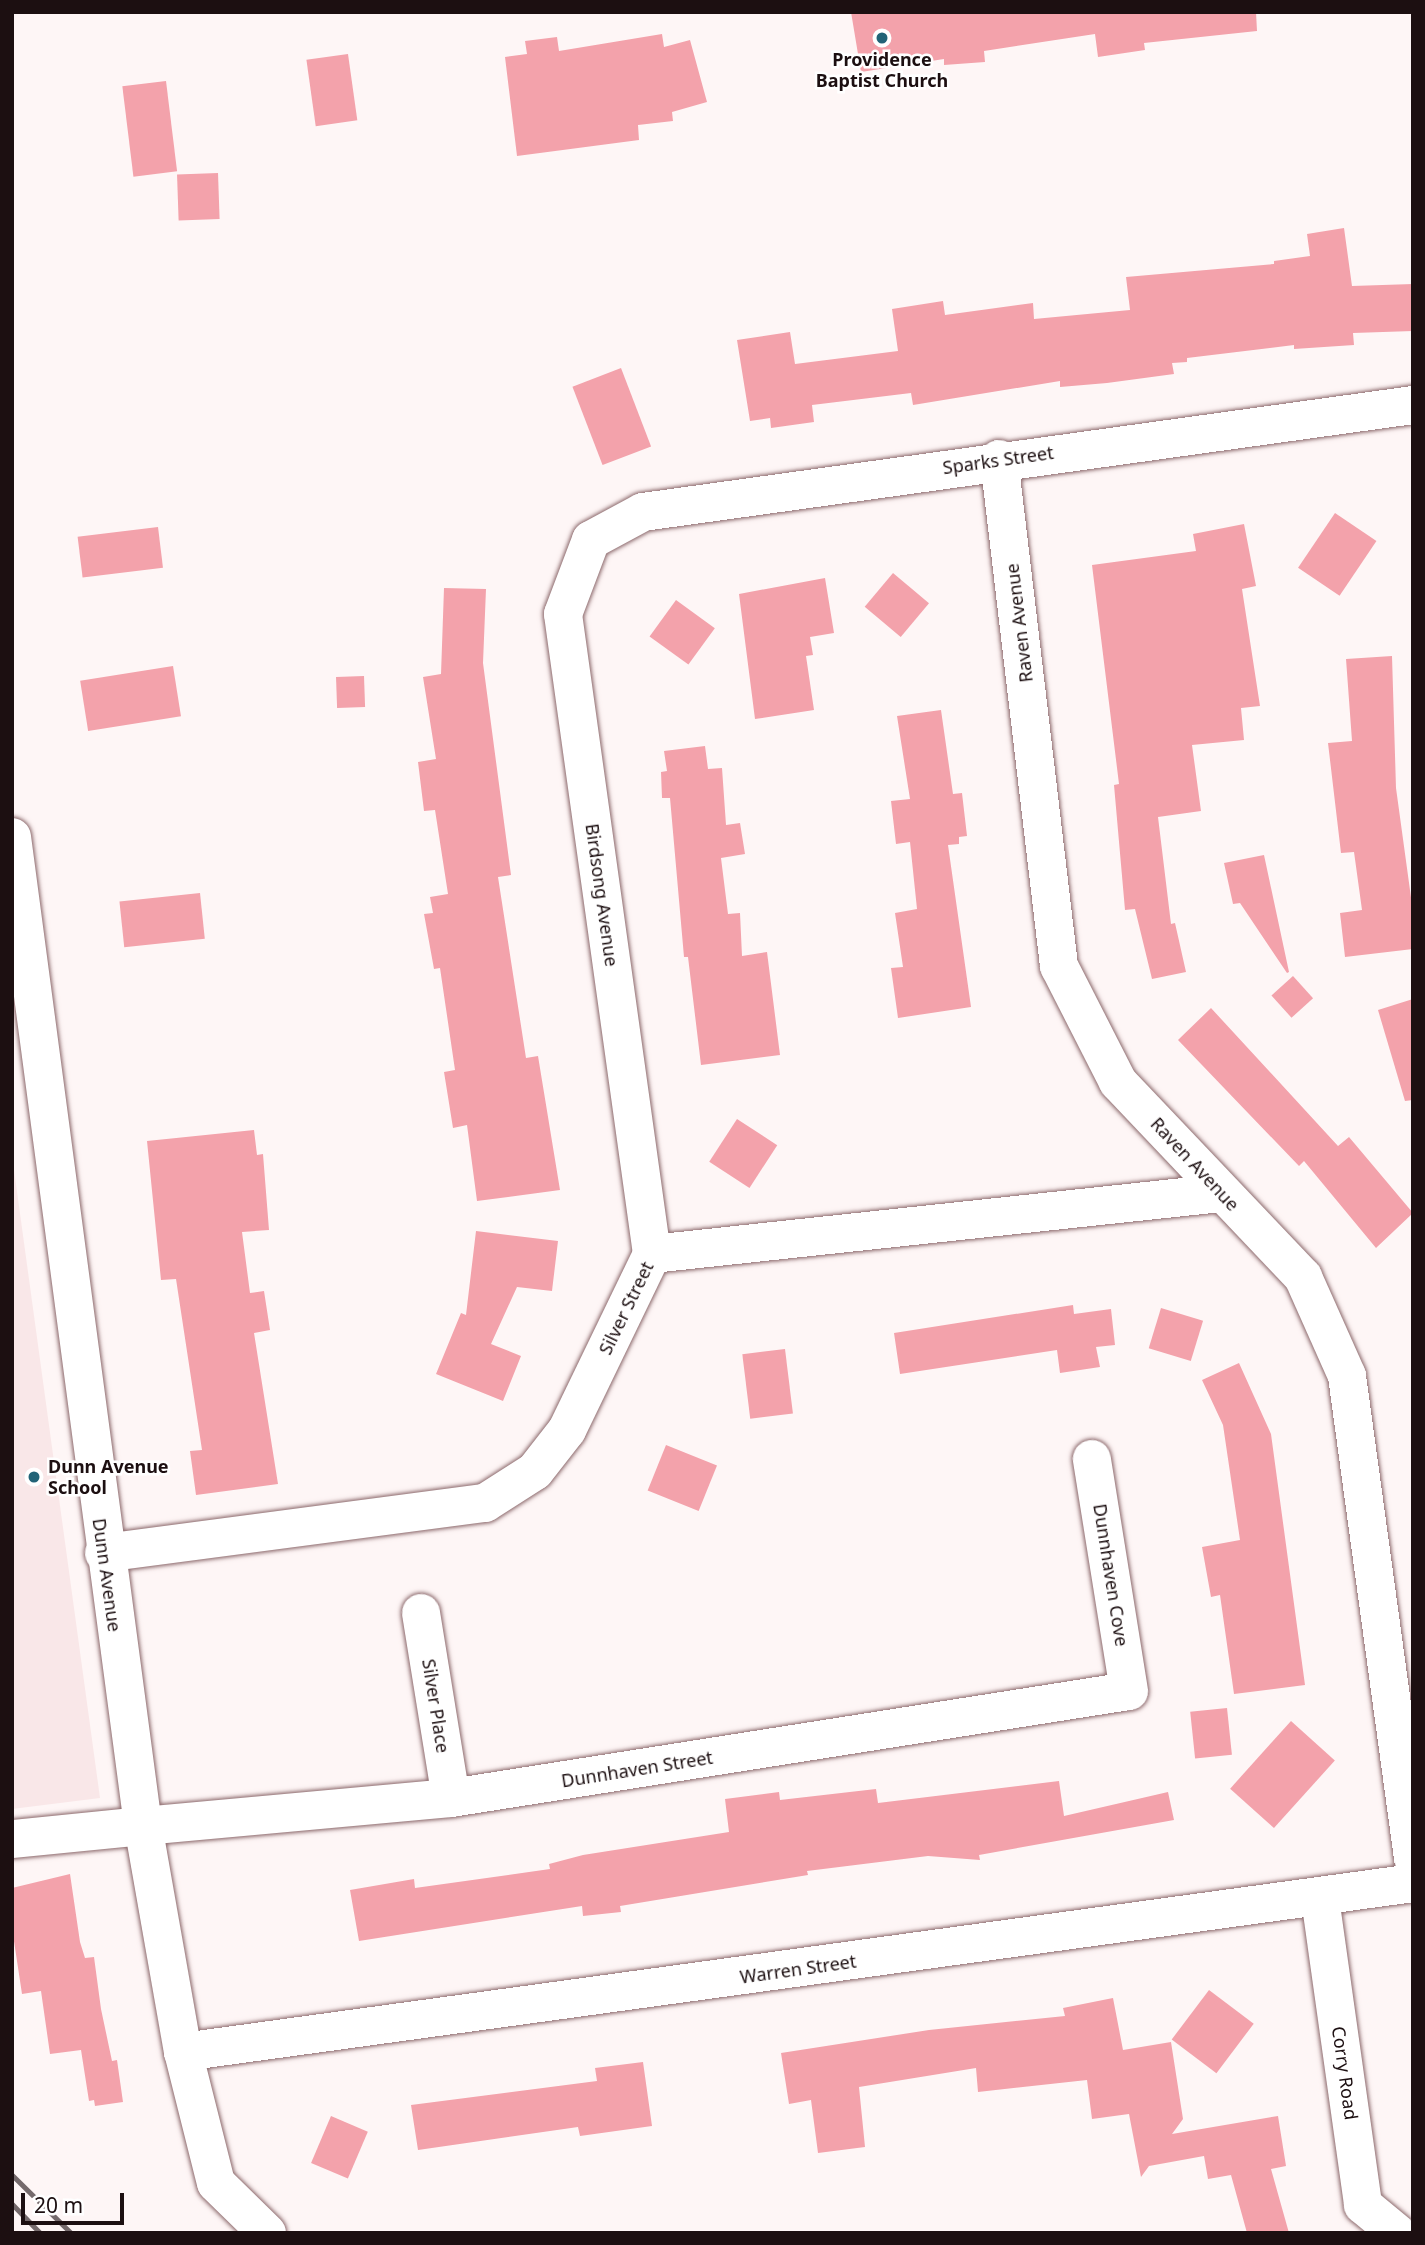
<!DOCTYPE html>
<style>
body{margin:0}
#map{position:relative;width:1425px;height:2245px;overflow:hidden;background:#fef6f6;font-family:"Noto Sans",sans-serif}
div>[style]{position:absolute}
[style*='--x']{left:calc(var(--x)*1px);top:calc(var(--y)*1px);width:calc(var(--w)*1px);rotate:calc(var(--a)*1deg)}
.built>*{inset:0;background:#f9e7e8}
.building>*{inset:0;background:#f3a2ab;transform-origin:0 0}
.roads{filter:drop-shadow(0 0 2px #8c696c) drop-shadow(0 0 2px #8c696c)}
.minor>*{height:38px;margin:-19px;padding:0 19px;transform-origin:19px;border-radius:19px;background:#fff}
.tertiary>*{height:38px;margin:-19px;padding:0 19px;transform-origin:19px;border-radius:19px;background:#fff}
.rail>*{height:5px;margin:-2.5px;padding:0 2.5px;transform-origin:2.5px;border-radius:2.5px;background:#756a6c}
.dots>*{width:19px;height:19px;translate:-50% -50%;box-sizing:border-box;border:4px solid #fff;border-radius:50%}
span{translate:-50% -50%;white-space:nowrap;text-align:center;line-height:1.15;-webkit-text-stroke:5px #fff;paint-order:stroke}
.poi-label{font-size:18px;color:#1c0f11;font-weight:700}
.left{translate:0 -50%;text-align:left}
.street-label{font-size:18px;color:#1c0f11}
.frame{position:absolute;inset:0;border:14px solid #1c0f11;pointer-events:none}
.scale{position:absolute;left:21px;top:2193px;width:103px;height:32px;box-sizing:border-box;border:4px solid #1c0f11;border-top:0;padding-left:9px;font-size:21px;line-height:24px;white-space:nowrap;color:#1c0f11;-webkit-text-stroke:5px #fff;paint-order:stroke}
</style>
<div id="map">
<div class="built">
<i style="clip-path:polygon(12px 1155px,100px 1798px,12px 1809px)"></i>
</div>
<div class="building">
<i style="clip-path:polygon(851px 12px,1256px 12px,1257px 31px,1144px 43px,1145px 50px,1098px 57px,1095px 34px,984px 51px,985px 62px,944px 65px,944px 59px,861px 72px)"></i>
<i style="clip-path:polygon(662px 34px,664px 47px,690px 40px,707px 102px,672px 112px,673px 121px,638px 125px,639px 140px,517px 156px,505px 57px,527px 54px,525px 41px,557px 37px,559px 51px)"></i>
<i style="left:348px;top:54px;width:67px;height:42px;rotate:82deg"></i>
<i style="left:166px;top:81px;width:91px;height:44px;rotate:83deg"></i>
<i style="left:218px;top:173px;width:46px;height:41px;rotate:88deg"></i>
<i style="clip-path:polygon(1344px 228px,1352px 286px,1413px 284px,1413px 331px,1353px 333px,1354px 345px,1294px 349px,1294px 345px,1187px 358px,1187px 362px,1172px 363px,1174px 374px,1107px 383px,1060px 387px,1060px 381px,913px 405px,911px 393px,812px 405px,814px 422px,771px 428px,770px 418px,750px 421px,737px 340px,790px 332px,795px 364px,898px 351px,892px 309px,943px 301px,945px 315px,1033px 303px,1034px 319px,1130px 310px,1126px 277px,1274px 264px,1274px 261px,1310px 256px,1307px 234px)"></i>
<i style="left:621px;top:368px;width:84px;height:52px;rotate:69deg"></i>
<i style="left:1335px;top:513px;width:50px;height:66px;rotate:34deg"></i>
<i style="clip-path:polygon(1244px 524px,1256px 586px,1242px 589px,1260px 706px,1241px 708px,1244px 740px,1192px 745px,1201px 811px,1158px 817px,1171px 924px,1175px 923px,1186px 972px,1152px 979px,1135px 909px,1125px 910px,1114px 785px,1119px 784px,1092px 565px,1196px 551px,1193px 534px)"></i>
<i style="left:158px;top:527px;width:41px;height:81px;rotate:83deg"></i>
<i style="left:893px;top:573px;width:47px;height:44px;rotate:40deg"></i>
<i style="clip-path:polygon(825px 578px,834px 633px,810px 637px,813px 655px,806px 656px,814px 710px,755px 719px,739px 594px)"></i>
<i style="clip-path:polygon(444px 588px,486px 589px,483px 663px,511px 875px,498px 877px,526px 1058px,538px 1056px,560px 1190px,477px 1201px,467px 1125px,453px 1128px,444px 1072px,455px 1070px,440px 968px,434px 969px,424px 914px,433px 913px,430px 897px,448px 894px,435px 810px,424px 811px,418px 762px,436px 759px,423px 677px,441px 674px)"></i>
<i style="left:676px;top:600px;width:48px;height:45px;rotate:36deg"></i>
<i style="clip-path:polygon(1392px 656px,1396px 788px,1413px 912px,1413px 949px,1345px 957px,1340px 913px,1362px 910px,1354px 852px,1341px 853px,1328px 743px,1352px 741px,1346px 659px)"></i>
<i style="left:173px;top:666px;width:51px;height:94px;rotate:81deg"></i>
<i style="left:364px;top:676px;width:31px;height:28px;rotate:88deg"></i>
<i style="clip-path:polygon(941px 710px,953px 794px,962px 793px,967px 836px,959px 837px,959px 844px,948px 845px,971px 1007px,898px 1018px,891px 968px,903px 967px,895px 913px,917px 909px,910px 842px,896px 844px,891px 801px,910px 799px,897px 716px)"></i>
<i style="clip-path:polygon(705px 746px,708px 769px,722px 768px,726px 825px,740px 823px,745px 854px,721px 858px,728px 914px,740px 913px,742px 956px,767px 952px,780px 1055px,701px 1065px,688px 957px,684px 957px,670px 798px,662px 798px,661px 772px,667px 771px,664px 751px)"></i>
<i style="clip-path:polygon(1264px 855px,1289px 972px,1287px 973px,1240px 903px,1233px 904px,1224px 863px)"></i>
<i style="left:200px;top:893px;width:46px;height:81px;rotate:84deg"></i>
<i style="left:1293px;top:976px;width:30px;height:29px;rotate:48deg"></i>
<i style="clip-path:polygon(1413px 999px,1413px 1100px,1405px 1101px,1378px 1010px)"></i>
<i style="clip-path:polygon(1211px 1008px,1338px 1146px,1349px 1137px,1413px 1213px,1376px 1248px,1304px 1161px,1299px 1166px,1178px 1040px)"></i>
<i style="left:737px;top:1119px;width:48px;height:51px;rotate:33deg"></i>
<i style="clip-path:polygon(254px 1130px,257px 1155px,263px 1154px,269px 1230px,242px 1232px,250px 1293px,264px 1291px,270px 1330px,254px 1333px,278px 1484px,196px 1495px,190px 1451px,202px 1450px,176px 1279px,161px 1280px,147px 1141px)"></i>
<i style="clip-path:polygon(476px 1231px,558px 1241px,552px 1291px,517px 1287px,491px 1344px,521px 1356px,503px 1401px,436px 1374px,461px 1313px,466px 1315px)"></i>
<i style="clip-path:polygon(1073px 1305px,1074px 1314px,1111px 1309px,1115px 1345px,1096px 1347px,1100px 1367px,1060px 1373px,1057px 1350px,900px 1374px,894px 1333px)"></i>
<i style="left:1161px;top:1308px;width:44px;height:42px;rotate:17deg"></i>
<i style="left:785px;top:1349px;width:65px;height:43px;rotate:83deg"></i>
<i style="clip-path:polygon(1239px 1363px,1271px 1434px,1305px 1685px,1234px 1694px,1220px 1595px,1211px 1597px,1202px 1547px,1240px 1540px,1223px 1425px,1202px 1380px)"></i>
<i style="left:666px;top:1445px;width:55px;height:49px;rotate:22deg"></i>
<i style="left:1227px;top:1708px;width:47px;height:37px;rotate:84deg"></i>
<i style="left:1291px;top:1721px;width:59px;height:91px;rotate:42deg"></i>
<i style="clip-path:polygon(1059px 1781px,1064px 1816px,1168px 1792px,1174px 1820px,979px 1855px,980px 1860px,928px 1856px,807px 1871px,808px 1875px,620px 1906px,621px 1912px,583px 1916px,582px 1906px,359px 1941px,350px 1890px,414px 1879px,415px 1888px,550px 1869px,549px 1864px,583px 1855px,729px 1832px,725px 1799px,779px 1792px,780px 1800px,876px 1789px,878px 1803px)"></i>
<i style="clip-path:polygon(70px 1874px,80px 1942px,85px 1958px,94px 1957px,101px 2009px,112px 2061px,117px 2060px,123px 2102px,95px 2106px,94px 2100px,89px 2101px,81px 2050px,50px 2054px,41px 1991px,22px 1994px,12px 1928px,12px 1888px)"></i>
<i style="left:1209px;top:1990px;width:56px;height:62px;rotate:37deg"></i>
<i style="clip-path:polygon(1113px 1998px,1123px 2050px,1171px 2042px,1183px 2119px,1172px 2134px,1278px 2116px,1286px 2166px,1271px 2169px,1289px 2233px,1247px 2233px,1231px 2175px,1208px 2179px,1204px 2156px,1149px 2166px,1141px 2177px,1129px 2114px,1092px 2119px,1087px 2080px,978px 2092px,976px 2068px,859px 2087px,865px 2147px,818px 2153px,811px 2100px,789px 2104px,781px 2053px,929px 2030px,1065px 2016px,1063px 2008px)"></i>
<i style="clip-path:polygon(643px 2062px,652px 2126px,580px 2136px,578px 2127px,418px 2150px,411px 2105px,597px 2081px,595px 2068px)"></i>
<i style="left:331px;top:2116px;width:40px;height:51px;rotate:23deg"></i>
</div>
<div class="roads">
<div class="minor">
<i style="--x:999;--y:459;--w:511;--a:83.25"></i>
<i style="--x:1059;--y:966;--w:130;--a:63"></i>
<i style="--x:1118;--y:1082;--w:269;--a:46.5"></i>
<i style="--x:1303;--y:1277;--w:108;--a:66"></i>
<i style="--x:1347;--y:1376;--w:487;--a:82.2"></i>
<i style="--x:652;--y:1254;--w:646;--a:-97.92"></i>
<i style="--x:563;--y:614;--w:79;--a:-69.3"></i>
<i style="--x:591;--y:540;--w:59;--a:-28.3"></i>
<i style="--x:643;--y:512;--w:777;--a:-7.91"></i>
<i style="--x:652;--y:1254;--w:572;--a:-6.12"></i>
<i style="--x:104;--y:1553;--w:384;--a:-7.5"></i>
<i style="--x:485;--y:1503;--w:59;--a:-32.6"></i>
<i style="--x:535;--y:1471;--w:52;--a:-52"></i>
<i style="--x:567;--y:1430;--w:195;--a:-64.2"></i>
<i style="--x:421;--y:1613;--w:187;--a:80.8"></i>
<i style="--x:1320;--y:1898;--w:310;--a:82"></i>
<i style="--x:1363;--y:2205;--w:44;--a:39.5"></i>
<i style="--x:183;--y:2052;--w:1242;--a:-7.82"></i>
<i style="--x:267;--y:2233;--w:71;--a:-135.6"></i>
<i style="--x:216;--y:2183;--w:135;--a:-104.1"></i>
<i style="--x:183;--y:2052;--w:230;--a:-100"></i>
<i style="--x:143;--y:1826;--w:309;--a:-5.2"></i>
<i style="--x:451;--y:1798;--w:686;--a:-8.97"></i>
<i style="--x:1129;--y:1691;--w:235;--a:-99.1"></i>
</div>
<div class="tertiary">
<i style="--x:12;--y:837;--w:998;--a:82.45"></i>
<i style="--x:143;--y:1826;--w:132;--a:174.3"></i>
</div>
</div>
<div class="rail">
<i style="--x:12;--y:2175;--w:83;--a:44.5"></i>
<i style="--x:12;--y:2204;--w:40;--a:46"></i>
</div>
<div class="dots">
<i style="left:882px;top:38px;background:#226377"></i>
<i style="left:34px;top:1477px;background:#226377"></i>
</div>
<div class="poi-label">
<span style="left:882px;top:70px">Providence<br>Baptist Church</span>
<span class="left" style="left:48px;top:1477px">Dunn Avenue<br>School</span>
</div>
<div class="street-label">
<span style="left:998px;top:460px;rotate:-8deg">Sparks Street</span>
<span style="left:1019px;top:623px;rotate:-97deg">Raven Avenue</span>
<span style="left:602px;top:895px;rotate:82deg">Birdsong Avenue</span>
<span style="left:1195px;top:1164px;rotate:47deg">Raven Avenue</span>
<span style="left:626px;top:1308px;rotate:-64deg">Silver Street</span>
<span style="left:107px;top:1575px;rotate:82deg">Dunn Avenue</span>
<span style="left:1111px;top:1575px;rotate:81deg">Dunnhaven Cove</span>
<span style="left:436px;top:1706px;rotate:81deg">Silver Place</span>
<span style="left:637px;top:1769px;rotate:-9deg">Dunnhaven Street</span>
<span style="left:798px;top:1969px;rotate:-8deg">Warren Street</span>
<span style="left:1345px;top:2073px;rotate:82deg">Corry Road</span>
</div>
<div class="frame"></div>
<div class="scale">20 m</div>
</div>
